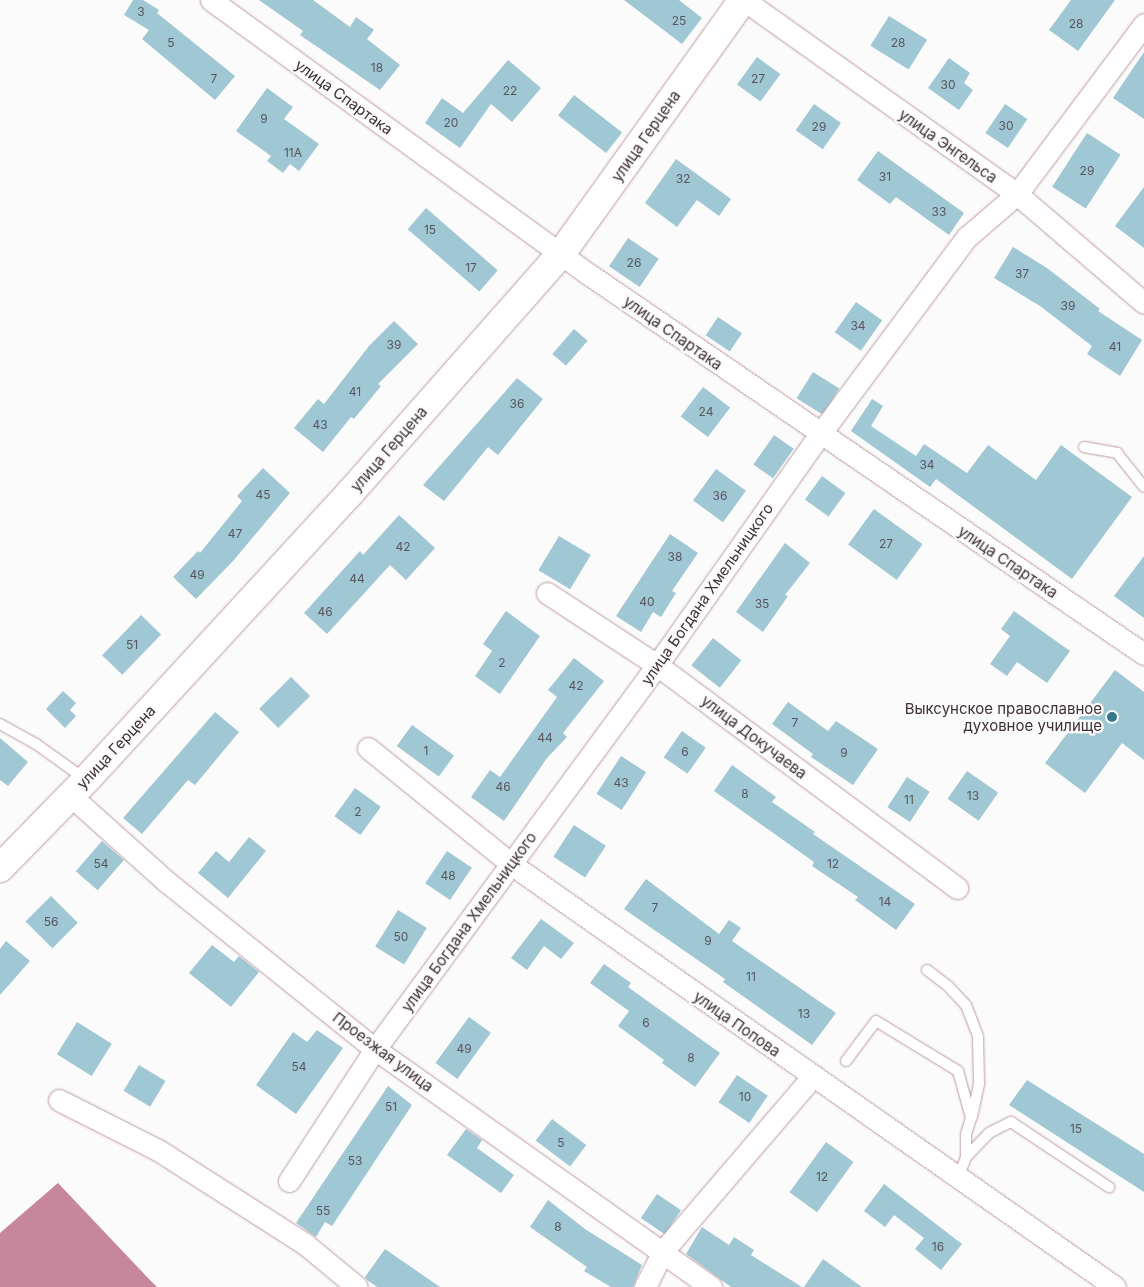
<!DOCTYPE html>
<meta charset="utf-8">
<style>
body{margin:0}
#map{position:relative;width:1144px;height:1287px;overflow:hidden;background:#fbfbfb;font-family:Inter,sans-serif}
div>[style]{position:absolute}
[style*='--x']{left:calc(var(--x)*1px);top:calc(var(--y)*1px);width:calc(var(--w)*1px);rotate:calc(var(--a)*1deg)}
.water>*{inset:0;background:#c6869c}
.building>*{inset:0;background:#a0c7d4;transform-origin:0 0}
.roads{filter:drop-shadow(0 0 1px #be9aa5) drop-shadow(0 0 1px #be9aa5)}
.lane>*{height:10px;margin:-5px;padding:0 5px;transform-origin:5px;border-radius:5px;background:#fff}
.street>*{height:21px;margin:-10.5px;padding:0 10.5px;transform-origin:10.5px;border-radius:10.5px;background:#fff}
.secondary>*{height:28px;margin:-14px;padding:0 14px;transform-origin:14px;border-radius:14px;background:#fff}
.dots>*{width:14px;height:14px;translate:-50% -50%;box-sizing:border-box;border:2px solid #fbfbfb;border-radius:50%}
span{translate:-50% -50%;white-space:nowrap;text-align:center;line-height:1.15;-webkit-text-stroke:4.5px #fbfbfb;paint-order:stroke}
.number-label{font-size:12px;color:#57565d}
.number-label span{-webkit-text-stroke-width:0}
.street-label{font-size:15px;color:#3f3035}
.poi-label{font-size:15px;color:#3f3035}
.right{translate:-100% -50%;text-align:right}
</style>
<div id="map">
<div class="water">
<i style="clip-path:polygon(58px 1183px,148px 1278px,157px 1287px,0 1287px,0 1233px)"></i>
</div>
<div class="building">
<i style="clip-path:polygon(133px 0,143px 0,159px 10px,157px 13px,235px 76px,215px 100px,142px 39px,149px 30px,124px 15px)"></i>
<i style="clip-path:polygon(259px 0,313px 0,350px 27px,356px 17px,374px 30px,367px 39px,400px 65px,380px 90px,300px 35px,303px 31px)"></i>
<i style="clip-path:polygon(624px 0,679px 0,702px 18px,682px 44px)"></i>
<i style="clip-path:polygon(1071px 0,1115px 0,1078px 51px,1049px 30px)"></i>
<i style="left:889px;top:16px;width:45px;height:35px;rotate:32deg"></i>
<i style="clip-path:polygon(1144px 52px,1144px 119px,1113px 98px)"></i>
<i style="left:757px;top:57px;width:29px;height:34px;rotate:36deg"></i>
<i style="clip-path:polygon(949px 58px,970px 73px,964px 83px,973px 90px,959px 110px,928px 88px)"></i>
<i style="clip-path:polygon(508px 60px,541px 88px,512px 122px,491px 104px,460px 148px,425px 123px,442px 98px,463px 113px)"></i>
<i style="clip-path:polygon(267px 88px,293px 107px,284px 119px,319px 144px,299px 171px,290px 164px,283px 173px,267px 161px,271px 156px,236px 131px)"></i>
<i style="left:574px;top:95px;width:61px;height:26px;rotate:38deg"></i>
<i style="left:814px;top:104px;width:33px;height:32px;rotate:35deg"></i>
<i style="left:1005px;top:104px;width:27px;height:35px;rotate:34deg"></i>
<i style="left:1087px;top:133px;width:40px;height:64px;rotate:33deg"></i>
<i style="clip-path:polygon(878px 151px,964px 213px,949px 235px,896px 197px,890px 204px,857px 180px)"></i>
<i style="clip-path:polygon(676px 159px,731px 199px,719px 216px,697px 200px,677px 227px,645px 203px)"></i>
<i style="clip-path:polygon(1144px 187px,1144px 248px,1115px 226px)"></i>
<i style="left:426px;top:208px;width:95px;height:28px;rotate:41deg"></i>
<i style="left:628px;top:238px;width:37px;height:34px;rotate:34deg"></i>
<i style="clip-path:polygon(1013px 247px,1047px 268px,1100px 309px,1098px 311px,1142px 340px,1120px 376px,1087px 354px,1092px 346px,1040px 306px,994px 278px)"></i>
<i style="left:856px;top:302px;width:32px;height:37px;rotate:35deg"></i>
<i style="left:718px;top:317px;width:29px;height:22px;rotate:34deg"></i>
<i style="clip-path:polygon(394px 321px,418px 344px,378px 384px,381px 386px,354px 419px,351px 417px,323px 452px,294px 428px,318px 399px,324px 404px,369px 346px)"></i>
<i style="left:574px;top:329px;width:18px;height:33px;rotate:41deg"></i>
<i style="left:813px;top:372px;width:31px;height:31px;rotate:32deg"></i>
<i style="clip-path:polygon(517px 378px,543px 399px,498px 455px,488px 447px,444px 501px,423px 485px)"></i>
<i style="left:703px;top:387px;width:34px;height:37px;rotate:37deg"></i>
<i style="clip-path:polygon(872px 399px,883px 406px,871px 426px,916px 456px,924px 444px,967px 473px,988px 445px,1036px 480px,1061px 445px,1132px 497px,1072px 579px,936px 479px,930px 487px,851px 431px)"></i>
<i style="left:774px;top:435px;width:24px;height:36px;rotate:35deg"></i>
<i style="clip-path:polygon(263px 468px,290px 493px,233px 561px,196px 599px,173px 577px,198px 551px,200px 553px,242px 501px,237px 496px)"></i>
<i style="left:716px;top:469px;width:37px;height:39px;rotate:36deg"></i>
<i style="left:822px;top:476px;width:29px;height:29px;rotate:36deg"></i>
<i style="left:874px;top:509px;width:60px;height:44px;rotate:36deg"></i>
<i style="clip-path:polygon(399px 515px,435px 548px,406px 580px,390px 565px,327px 634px,304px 613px,360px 551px,363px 555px)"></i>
<i style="clip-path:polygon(670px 534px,698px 553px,672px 591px,676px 593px,661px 617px,653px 612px,641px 632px,616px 616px)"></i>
<i style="left:559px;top:536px;width:37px;height:40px;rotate:31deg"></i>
<i style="clip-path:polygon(785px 543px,810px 563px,785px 595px,788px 596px,763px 632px,736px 612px)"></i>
<i style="clip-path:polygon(1144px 556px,1144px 618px,1114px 596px)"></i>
<i style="clip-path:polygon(506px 611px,540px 636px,500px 694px,475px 676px,492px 651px,483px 644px)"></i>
<i style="clip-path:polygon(1014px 611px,1070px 651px,1047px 683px,1017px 662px,1007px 676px,990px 664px,1010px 636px,1001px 629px)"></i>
<i style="left:141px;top:615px;width:28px;height:56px;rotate:44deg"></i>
<i style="left:713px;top:638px;width:36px;height:35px;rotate:38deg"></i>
<i style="clip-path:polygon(574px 658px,604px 681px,563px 733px,567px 737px,547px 758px,504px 821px,471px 797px,490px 770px,500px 777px,557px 697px,548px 690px)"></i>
<i style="clip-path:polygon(1115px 670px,1144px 692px,1144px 760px,1122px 743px,1085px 793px,1045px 763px)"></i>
<i style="left:291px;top:677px;width:27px;height:45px;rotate:45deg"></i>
<i style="clip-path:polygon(63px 691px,76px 703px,70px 710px,76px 716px,65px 728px,46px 709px)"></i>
<i style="clip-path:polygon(788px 702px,828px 731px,836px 721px,878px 749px,853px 785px,811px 757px,813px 754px,772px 724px)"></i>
<i style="clip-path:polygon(215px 712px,239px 732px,195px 785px,188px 780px,142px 834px,123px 818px)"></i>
<i style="left:412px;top:725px;width:52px;height:26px;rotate:36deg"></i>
<i style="left:682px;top:731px;width:29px;height:32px;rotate:35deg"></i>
<i style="clip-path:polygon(0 738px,28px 762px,8px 786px,0 780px)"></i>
<i style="left:621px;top:756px;width:30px;height:45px;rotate:33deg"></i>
<i style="clip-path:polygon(732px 765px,776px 797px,772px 802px,815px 832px,813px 834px,915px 904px,896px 930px,855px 900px,858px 897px,812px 866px,814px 862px,714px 791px)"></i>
<i style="left:967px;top:771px;width:38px;height:34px;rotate:35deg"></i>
<i style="left:907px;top:777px;width:27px;height:36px;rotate:33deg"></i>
<i style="left:355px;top:788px;width:32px;height:35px;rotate:36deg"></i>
<i style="left:574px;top:825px;width:38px;height:38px;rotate:33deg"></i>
<i style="clip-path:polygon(249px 837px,266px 851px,228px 898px,198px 873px,216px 851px,229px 862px)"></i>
<i style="left:102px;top:841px;width:29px;height:40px;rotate:41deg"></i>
<i style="left:447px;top:851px;width:30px;height:39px;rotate:34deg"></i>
<i style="clip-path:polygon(646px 879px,719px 934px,729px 920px,741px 928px,732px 941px,836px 1013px,812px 1045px,723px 982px,725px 979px,624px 909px)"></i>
<i style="left:51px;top:896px;width:38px;height:36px;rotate:45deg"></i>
<i style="left:398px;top:910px;width:34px;height:43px;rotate:32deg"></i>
<i style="clip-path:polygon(541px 919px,574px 943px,561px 959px,544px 946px,527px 970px,511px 958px)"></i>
<i style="clip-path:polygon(6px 941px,30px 961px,0 995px,0 949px)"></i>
<i style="clip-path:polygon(212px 945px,234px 962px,239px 956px,259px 972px,231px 1007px,189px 973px)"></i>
<i style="clip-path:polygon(604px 964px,631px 983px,628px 987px,720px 1053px,695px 1087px,662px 1063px,664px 1060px,618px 1026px,629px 1011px,590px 983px)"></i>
<i style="left:469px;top:1017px;width:27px;height:57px;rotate:36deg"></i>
<i style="left:77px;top:1022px;width:41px;height:38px;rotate:32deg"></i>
<i style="clip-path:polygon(317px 1030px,343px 1048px,296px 1114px,256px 1085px,293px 1032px,307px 1042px)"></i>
<i style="left:139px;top:1065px;width:31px;height:30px;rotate:31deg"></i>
<i style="left:737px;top:1075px;width:37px;height:33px;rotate:34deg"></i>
<i style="clip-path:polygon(1027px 1080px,1144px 1154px,1144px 1192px,1009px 1105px)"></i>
<i style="clip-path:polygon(388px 1086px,412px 1105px,332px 1226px,325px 1222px,316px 1237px,296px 1223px)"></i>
<i style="left:552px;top:1119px;width:43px;height:27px;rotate:37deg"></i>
<i style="clip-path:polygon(466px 1129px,482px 1140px,477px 1148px,514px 1175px,501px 1193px,447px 1155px)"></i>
<i style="left:826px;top:1142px;width:34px;height:62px;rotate:36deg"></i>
<i style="clip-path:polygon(884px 1184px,962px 1244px,941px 1270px,915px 1249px,924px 1238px,894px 1215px,885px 1227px,864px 1211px)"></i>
<i style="left:657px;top:1194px;width:29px;height:29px;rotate:34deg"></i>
<i style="clip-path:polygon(548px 1200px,585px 1229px,642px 1265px,633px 1287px,611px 1287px,584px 1271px,587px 1267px,530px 1227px)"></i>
<i style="clip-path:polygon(702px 1227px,729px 1245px,734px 1237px,754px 1250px,751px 1255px,802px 1287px,731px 1287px,686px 1254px)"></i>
<i style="clip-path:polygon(385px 1249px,440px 1287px,377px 1287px,367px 1280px,365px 1277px)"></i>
<i style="clip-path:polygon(823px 1259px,862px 1287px,804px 1287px)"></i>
</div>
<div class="roads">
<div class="lane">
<i style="--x:1084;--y:447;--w:34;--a:10"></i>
<i style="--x:1117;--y:453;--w:43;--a:51.5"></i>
<i style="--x:0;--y:724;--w:41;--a:29.1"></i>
<i style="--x:36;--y:744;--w:60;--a:35.5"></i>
<i style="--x:927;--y:970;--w:26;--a:37"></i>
<i style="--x:948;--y:986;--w:26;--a:47"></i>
<i style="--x:966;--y:1005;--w:34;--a:69"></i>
<i style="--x:978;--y:1037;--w:47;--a:88.8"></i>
<i style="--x:979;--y:1084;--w:34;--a:102"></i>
<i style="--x:846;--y:1061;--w:50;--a:-53.1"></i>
<i style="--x:876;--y:1021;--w:96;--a:31.4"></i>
<i style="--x:958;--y:1071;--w:49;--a:74.5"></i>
<i style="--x:971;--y:1118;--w:17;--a:107"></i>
<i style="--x:966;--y:1134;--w:23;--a:90"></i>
<i style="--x:958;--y:1178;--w:22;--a:-69"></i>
<i style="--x:966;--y:1157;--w:33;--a:-46"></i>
<i style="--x:989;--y:1133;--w:25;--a:-27"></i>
<i style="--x:1011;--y:1122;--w:118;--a:33.6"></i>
</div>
<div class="street">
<i style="--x:211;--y:0;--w:468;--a:36"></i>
<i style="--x:590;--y:275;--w:671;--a:34.38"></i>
<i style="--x:744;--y:0;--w:335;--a:35.4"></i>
<i style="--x:1017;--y:194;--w:167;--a:40.6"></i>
<i style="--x:547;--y:593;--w:131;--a:33.2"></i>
<i style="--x:657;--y:665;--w:374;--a:36.6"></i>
<i style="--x:368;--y:748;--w:184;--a:39"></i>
<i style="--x:511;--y:864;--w:737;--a:35"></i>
<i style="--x:71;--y:796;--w:129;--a:41.9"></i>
<i style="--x:167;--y:882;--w:267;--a:38.8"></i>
<i style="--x:375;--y:1049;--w:412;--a:35.3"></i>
<i style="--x:59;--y:1100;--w:111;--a:26.8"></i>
<i style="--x:158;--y:1150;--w:174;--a:32.6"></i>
<i style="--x:305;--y:1244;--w:67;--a:39.6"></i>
<i style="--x:289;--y:1181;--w:158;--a:-56.9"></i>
<i style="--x:375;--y:1049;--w:476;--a:-53.7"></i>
<i style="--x:657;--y:665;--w:283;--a:-54.8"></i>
<i style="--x:820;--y:434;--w:246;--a:-53.3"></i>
<i style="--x:967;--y:237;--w:66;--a:-40.7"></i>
<i style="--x:1017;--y:194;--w:212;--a:-53.2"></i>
<i style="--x:645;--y:1287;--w:40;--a:-63.4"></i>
<i style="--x:663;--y:1251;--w:229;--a:-49.4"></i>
</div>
<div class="secondary">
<i style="--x:0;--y:868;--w:123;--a:-45.7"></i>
<i style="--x:86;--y:780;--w:390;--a:-47.4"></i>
<i style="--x:350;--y:493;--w:319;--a:-48.6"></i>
<i style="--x:561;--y:254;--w:312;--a:-54.4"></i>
</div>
</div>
<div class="dots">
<i style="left:1112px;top:717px;background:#357689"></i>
</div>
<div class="number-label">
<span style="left:141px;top:12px">3</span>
<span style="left:679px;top:21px">25</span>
<span style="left:1076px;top:24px">28</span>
<span style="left:171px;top:43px">5</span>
<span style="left:898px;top:43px">28</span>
<span style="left:377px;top:68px">18</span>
<span style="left:214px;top:79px">7</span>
<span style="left:758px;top:79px">27</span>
<span style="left:948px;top:85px">30</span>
<span style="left:510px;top:91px">22</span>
<span style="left:264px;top:119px">9</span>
<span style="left:451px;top:123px">20</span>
<span style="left:1006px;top:126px">30</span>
<span style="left:819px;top:127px">29</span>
<span style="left:293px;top:153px">11А</span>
<span style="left:1087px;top:171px">29</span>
<span style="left:885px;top:177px">31</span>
<span style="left:683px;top:179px">32</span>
<span style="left:939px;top:212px">33</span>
<span style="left:430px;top:230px">15</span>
<span style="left:634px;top:263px">26</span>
<span style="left:471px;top:268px">17</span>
<span style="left:1022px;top:274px">37</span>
<span style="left:1068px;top:306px">39</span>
<span style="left:858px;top:326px">34</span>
<span style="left:394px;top:345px">39</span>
<span style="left:1115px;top:347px">41</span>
<span style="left:355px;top:392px">41</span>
<span style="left:517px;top:404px">36</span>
<span style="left:706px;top:412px">24</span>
<span style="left:320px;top:425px">43</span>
<span style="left:927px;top:465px">34</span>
<span style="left:263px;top:495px">45</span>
<span style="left:720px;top:496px">36</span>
<span style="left:235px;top:534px">47</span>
<span style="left:886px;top:544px">27</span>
<span style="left:403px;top:547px">42</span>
<span style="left:675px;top:557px">38</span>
<span style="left:197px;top:575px">49</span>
<span style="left:357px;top:579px">44</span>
<span style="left:647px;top:602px">40</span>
<span style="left:762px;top:604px">35</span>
<span style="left:325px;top:612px">46</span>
<span style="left:132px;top:645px">51</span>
<span style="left:502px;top:663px">2</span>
<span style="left:576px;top:686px">42</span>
<span style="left:795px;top:723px">7</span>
<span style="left:545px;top:738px">44</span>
<span style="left:426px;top:751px">1</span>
<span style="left:685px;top:752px">6</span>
<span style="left:844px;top:753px">9</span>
<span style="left:621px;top:783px">43</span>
<span style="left:503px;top:787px">46</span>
<span style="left:745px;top:794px">8</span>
<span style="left:973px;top:796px">13</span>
<span style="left:909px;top:800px">11</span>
<span style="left:358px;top:812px">2</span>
<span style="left:101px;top:864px">54</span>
<span style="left:833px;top:864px">12</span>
<span style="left:448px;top:876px">48</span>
<span style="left:885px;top:902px">14</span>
<span style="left:655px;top:908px">7</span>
<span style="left:51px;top:922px">56</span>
<span style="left:401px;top:937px">50</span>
<span style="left:708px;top:941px">9</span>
<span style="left:751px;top:977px">11</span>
<span style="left:804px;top:1014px">13</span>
<span style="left:646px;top:1023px">6</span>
<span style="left:464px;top:1049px">49</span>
<span style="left:691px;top:1058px">8</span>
<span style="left:299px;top:1067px">54</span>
<span style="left:745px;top:1097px">10</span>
<span style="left:391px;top:1107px">51</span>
<span style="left:1076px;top:1129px">15</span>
<span style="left:561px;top:1143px">5</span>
<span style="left:355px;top:1161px">53</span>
<span style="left:822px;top:1177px">12</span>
<span style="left:323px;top:1211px">55</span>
<span style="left:558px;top:1227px">8</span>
<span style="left:938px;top:1247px">16</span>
</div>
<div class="street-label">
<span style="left:344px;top:97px;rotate:36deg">улица Спартака</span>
<span style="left:646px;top:136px;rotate:-55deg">улица Герцена</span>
<span style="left:948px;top:146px;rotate:35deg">улица Энгельса</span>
<span style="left:673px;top:333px;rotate:35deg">улица Спартака</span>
<span style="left:389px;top:449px;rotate:-49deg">улица Герцена</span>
<span style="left:1008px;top:562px;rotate:34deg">улица Спартака</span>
<span style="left:707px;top:594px;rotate:-55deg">улица Богдана Хмельницкого</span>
<span style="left:754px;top:737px;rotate:37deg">улица Докучаева</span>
<span style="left:116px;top:747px;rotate:-47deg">улица Герцена</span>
<span style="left:469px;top:922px;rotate:-54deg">улица Богдана Хмельницкого</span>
<span style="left:737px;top:1024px;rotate:35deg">улица Попова</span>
<span style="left:383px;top:1052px;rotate:37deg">Проезжая улица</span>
</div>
<div class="poi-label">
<span class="right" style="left:1102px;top:717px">Выксунское православное<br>духовное училище</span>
</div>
</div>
